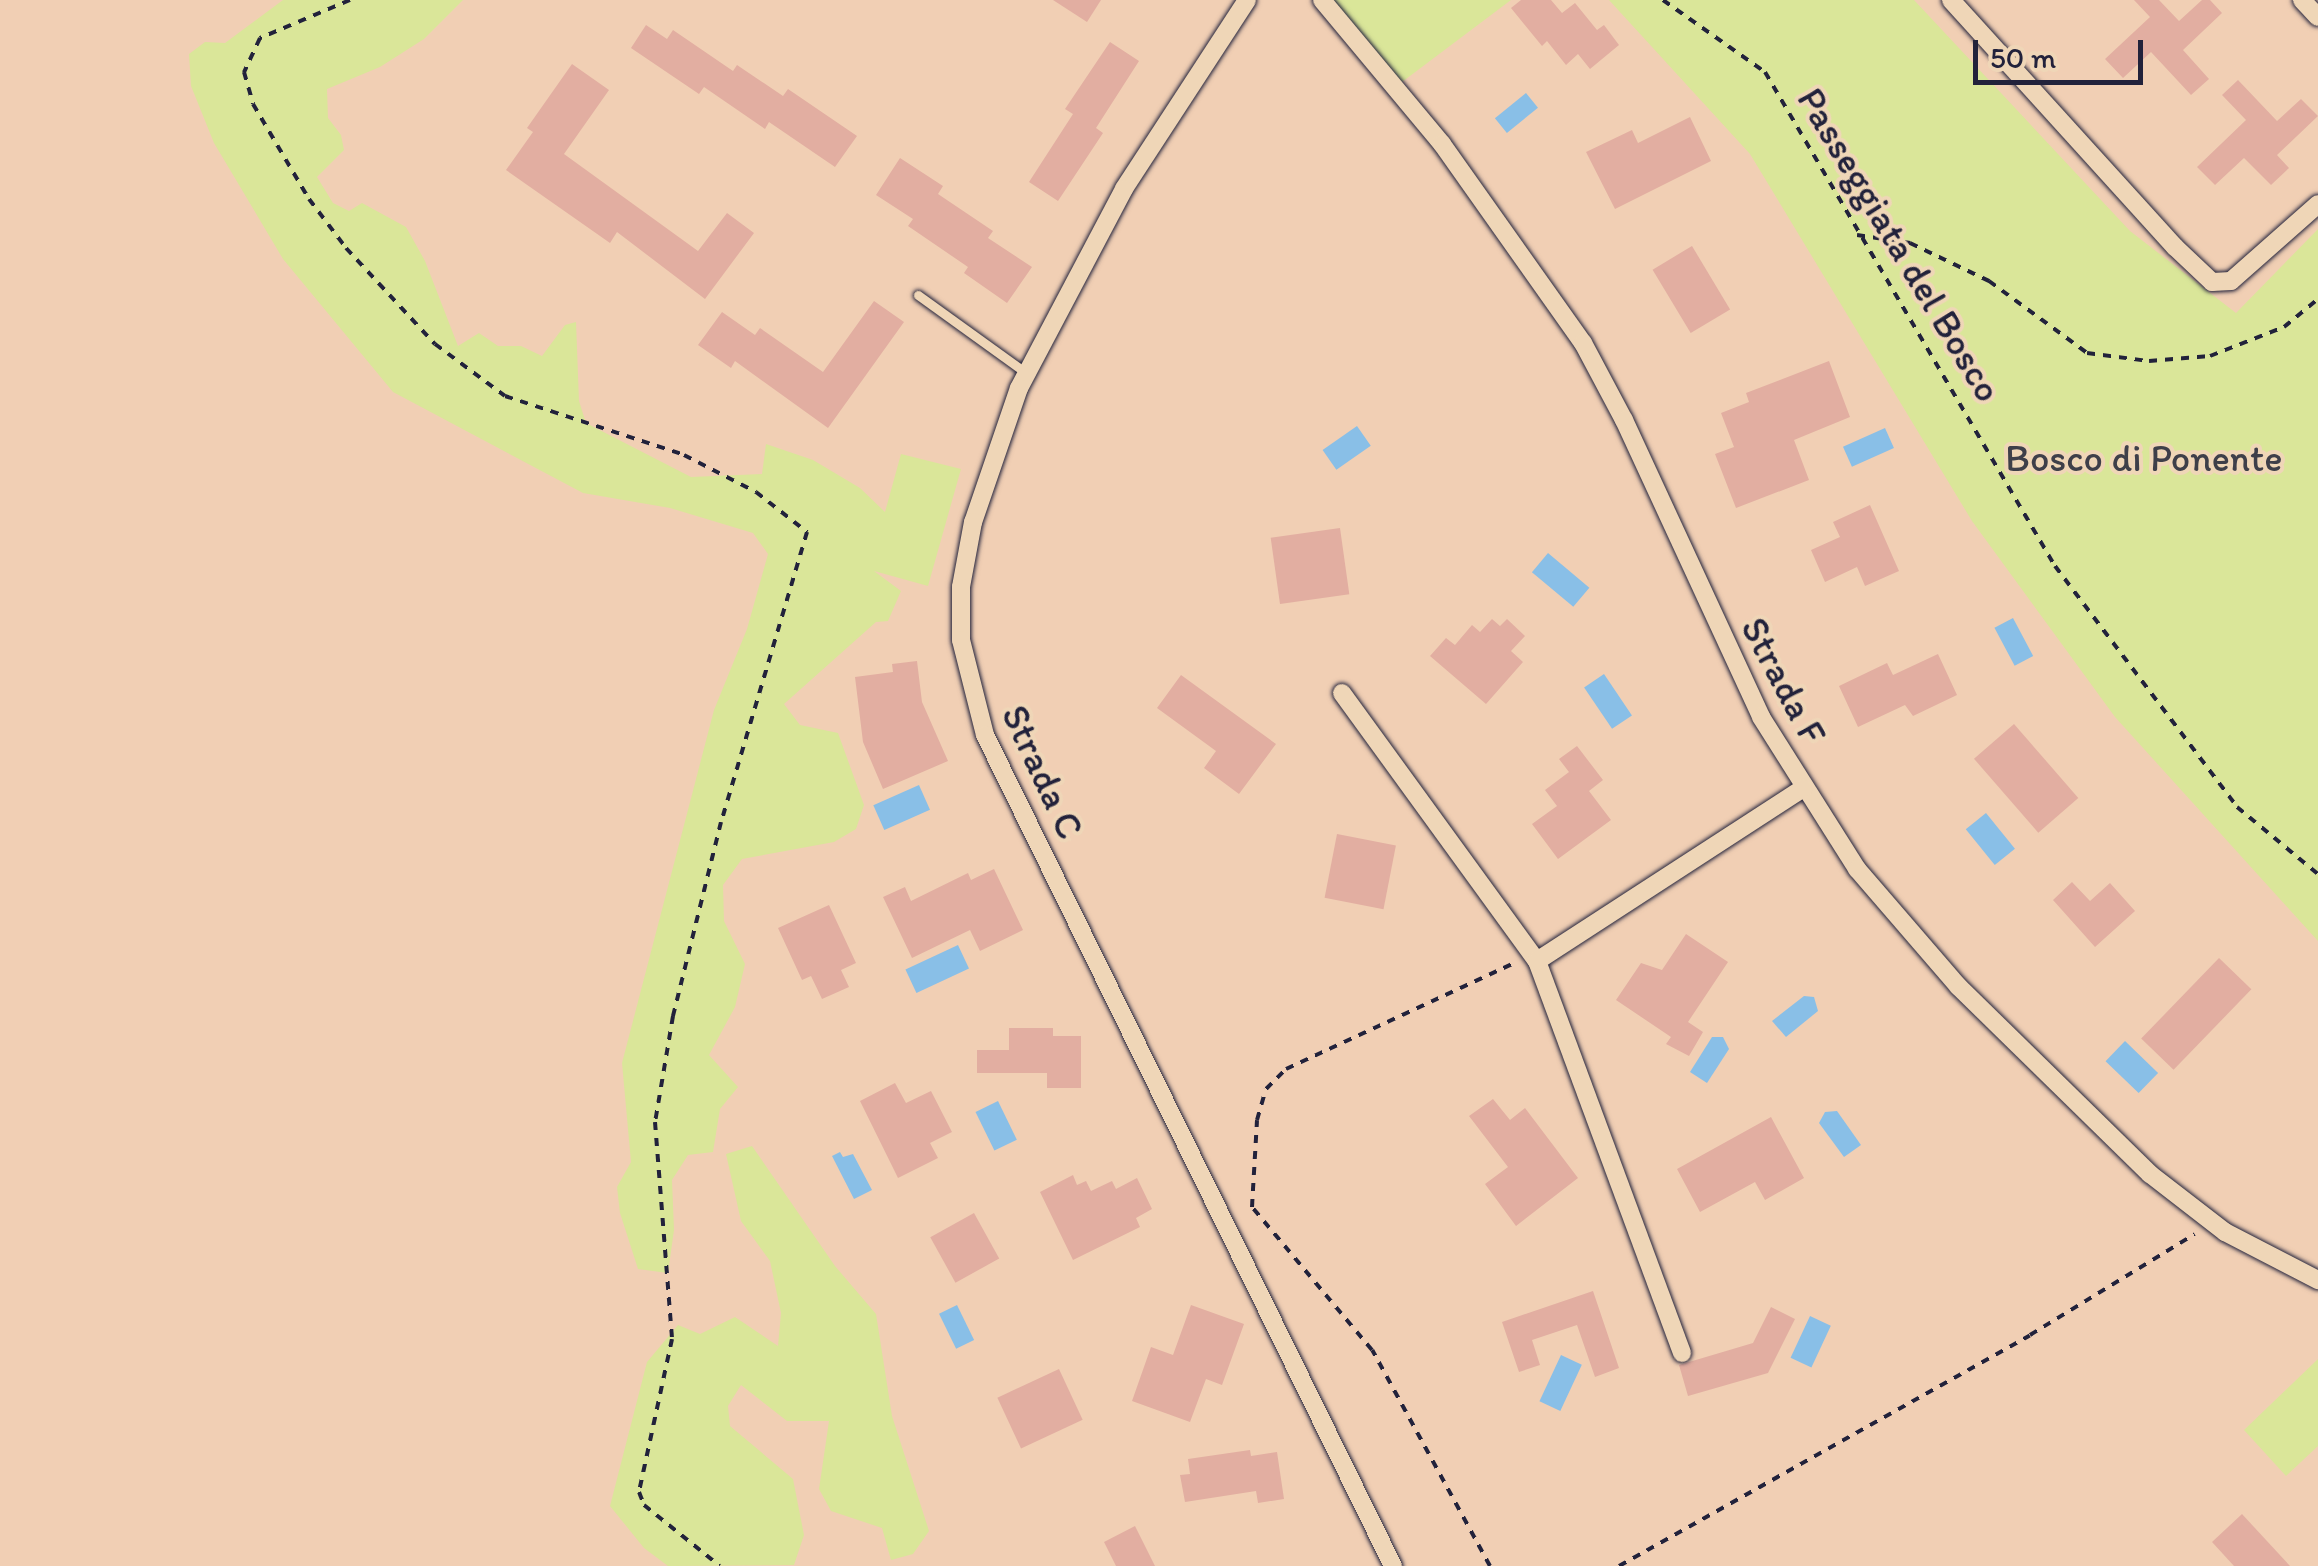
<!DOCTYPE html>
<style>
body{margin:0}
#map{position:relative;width:2318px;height:1566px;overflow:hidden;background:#f1cfb4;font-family:Itim,sans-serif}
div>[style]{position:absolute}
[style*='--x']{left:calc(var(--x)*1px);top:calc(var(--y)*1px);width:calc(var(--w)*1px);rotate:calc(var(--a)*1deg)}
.green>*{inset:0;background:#dae699}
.water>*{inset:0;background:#89bfe7;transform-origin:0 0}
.building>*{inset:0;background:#e2aea1;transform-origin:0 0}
.path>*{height:4px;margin-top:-2px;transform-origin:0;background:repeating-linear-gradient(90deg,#22223b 0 8px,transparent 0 16px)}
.roads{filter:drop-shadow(0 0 2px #22223b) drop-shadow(0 0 2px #22223b)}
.lane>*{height:9px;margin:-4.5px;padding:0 4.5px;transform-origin:4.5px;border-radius:4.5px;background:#efd6b7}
.street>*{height:18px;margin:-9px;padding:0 9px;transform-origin:9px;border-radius:9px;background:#efd6b7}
span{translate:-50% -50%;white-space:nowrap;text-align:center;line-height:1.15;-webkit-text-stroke:8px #efd6b7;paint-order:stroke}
.street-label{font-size:38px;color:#22223b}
.park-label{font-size:38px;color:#3e3f49}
.scale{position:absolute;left:1973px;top:40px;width:170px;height:45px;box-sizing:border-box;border:5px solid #22223b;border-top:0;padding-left:12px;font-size:30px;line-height:35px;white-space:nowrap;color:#22223b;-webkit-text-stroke:8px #efd6b7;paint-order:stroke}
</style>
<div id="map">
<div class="green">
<i style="clip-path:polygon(283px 0,463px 0,424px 39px,380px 67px,327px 89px,328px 118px,341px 135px,344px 150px,317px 177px,333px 203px,349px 211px,362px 203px,406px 227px,425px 261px,458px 346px,479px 333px,498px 346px,521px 346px,542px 356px,565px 325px,576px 322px,579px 401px,586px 423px,691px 477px,762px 474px,766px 444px,813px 460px,860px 488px,885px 512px,901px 454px,961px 469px,928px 586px,874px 571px,901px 591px,888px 621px,876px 622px,784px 704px,800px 725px,838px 733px,864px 805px,856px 829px,834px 842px,742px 859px,723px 885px,724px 921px,745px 964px,735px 1007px,709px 1055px,738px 1087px,720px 1109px,713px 1152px,688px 1155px,672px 1180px,674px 1230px,668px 1273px,638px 1269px,620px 1213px,617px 1187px,631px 1162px,622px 1063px,714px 710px,747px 629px,768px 554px,753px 533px,670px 508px,583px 493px,393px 392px,283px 259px,214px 143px,191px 86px,189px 54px,205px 42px,225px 43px)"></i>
<i style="clip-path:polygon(1324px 0,1511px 0,1398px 85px)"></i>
<i style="clip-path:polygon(1609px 0,1914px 0,2130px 231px,2236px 313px,2318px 229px,2318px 941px,2115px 717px,1972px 521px,1750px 154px)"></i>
<i style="clip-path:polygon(752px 1146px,835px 1266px,876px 1314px,892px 1416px,929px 1531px,913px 1554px,891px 1560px,882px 1528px,831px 1511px,819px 1489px,829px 1421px,787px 1421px,741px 1385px,728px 1406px,730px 1426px,793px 1479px,804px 1535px,794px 1565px,668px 1566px,644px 1548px,610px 1506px,647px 1362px,678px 1325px,700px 1334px,735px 1317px,778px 1346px,781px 1313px,770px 1261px,741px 1221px,726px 1154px)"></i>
<i style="clip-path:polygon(2318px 1359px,2318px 1446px,2286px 1476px,2244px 1430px)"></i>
</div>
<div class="water">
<i style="left:1526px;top:93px;width:19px;height:40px;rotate:51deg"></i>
<i style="left:1357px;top:426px;width:24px;height:42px;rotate:55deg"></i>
<i style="left:1885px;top:428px;width:22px;height:46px;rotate:66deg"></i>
<i style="left:1548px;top:553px;width:54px;height:25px;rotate:40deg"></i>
<i style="left:2013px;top:618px;width:43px;height:21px;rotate:62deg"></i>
<i style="left:1604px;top:674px;width:50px;height:24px;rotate:56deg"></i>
<i style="left:919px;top:785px;width:27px;height:50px;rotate:66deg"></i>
<i style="left:1986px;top:813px;width:46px;height:26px;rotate:51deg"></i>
<i style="left:958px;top:945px;width:26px;height:58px;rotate:65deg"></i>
<i style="clip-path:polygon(1804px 996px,1814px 997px,1818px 1011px,1786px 1037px,1772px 1021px)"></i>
<i style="clip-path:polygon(1712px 1037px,1723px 1037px,1729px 1049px,1707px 1083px,1690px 1072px)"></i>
<i style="left:2125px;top:1041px;width:46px;height:28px;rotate:44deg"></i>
<i style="left:998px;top:1101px;width:43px;height:25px;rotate:64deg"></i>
<i style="clip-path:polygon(1837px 1111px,1861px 1145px,1844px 1157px,1819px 1123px,1825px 1112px)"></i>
<i style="clip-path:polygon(840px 1152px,843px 1157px,853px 1154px,872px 1190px,854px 1199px,832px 1156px)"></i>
<i style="left:957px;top:1305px;width:39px;height:20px;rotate:64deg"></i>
<i style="left:1810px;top:1316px;width:23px;height:46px;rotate:25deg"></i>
<i style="left:1561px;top:1355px;width:23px;height:51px;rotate:25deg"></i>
</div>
<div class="building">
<i style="clip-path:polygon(1053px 0,1101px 0,1087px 22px)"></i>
<i style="clip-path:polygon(1521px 0,1551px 0,1562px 13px,1575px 3px,1597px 30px,1604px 25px,1619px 45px,1590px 69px,1578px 54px,1566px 65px,1547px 41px,1542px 46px,1511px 8px)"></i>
<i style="clip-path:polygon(2134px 0,2159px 0,2179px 21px,2202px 0,2210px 0,2222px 13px,2183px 50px,2209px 79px,2191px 95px,2151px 52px,2123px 78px,2105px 59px,2150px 17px)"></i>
<i style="clip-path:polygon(646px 25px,667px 39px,673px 30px,733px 71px,737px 65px,783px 96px,788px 89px,857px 136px,835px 167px,769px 122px,765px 129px,704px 87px,699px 94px,631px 48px)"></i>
<i style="clip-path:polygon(1110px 42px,1139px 61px,1096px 128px,1103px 133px,1058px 201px,1029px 182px,1073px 114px,1065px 109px)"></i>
<i style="clip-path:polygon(572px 64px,609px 90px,564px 154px,698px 251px,727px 213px,754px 233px,705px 299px,617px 232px,610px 243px,506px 170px,533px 132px,527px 128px)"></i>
<i style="clip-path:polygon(2238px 80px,2277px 121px,2301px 99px,2318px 116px,2277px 155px,2289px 168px,2271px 185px,2244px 158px,2215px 185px,2197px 167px,2246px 120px,2222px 95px)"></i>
<i style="clip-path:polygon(1690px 117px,1711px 161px,1615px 209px,1586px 152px,1632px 130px,1638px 143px)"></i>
<i style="clip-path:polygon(900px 158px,943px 186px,938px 194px,993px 231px,988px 238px,1032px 267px,1007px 303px,964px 273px,968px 267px,908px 226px,913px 219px,876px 195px)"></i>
<i style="left:1692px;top:246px;width:74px;height:46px;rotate:59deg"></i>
<i style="clip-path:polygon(874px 301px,904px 322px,828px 428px,735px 361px,731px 368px,698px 345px,722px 312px,755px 335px,760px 328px,823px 372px)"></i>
<i style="clip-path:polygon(1829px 361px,1850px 417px,1794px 440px,1809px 480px,1736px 508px,1715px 454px,1734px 447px,1721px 413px,1749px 402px,1746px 393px)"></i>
<i style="clip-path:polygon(1870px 505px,1899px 571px,1865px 586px,1857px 567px,1825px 582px,1811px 550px,1840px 537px,1833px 522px)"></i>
<i style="left:1340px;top:528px;width:67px;height:70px;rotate:82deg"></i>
<i style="clip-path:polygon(1492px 619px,1500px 626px,1507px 619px,1525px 636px,1511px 651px,1523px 662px,1486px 704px,1430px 656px,1446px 638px,1455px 645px,1472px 625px,1480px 632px)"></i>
<i style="clip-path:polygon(1938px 654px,1957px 695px,1913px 716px,1905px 705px,1858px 727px,1839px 686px,1887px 663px,1893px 675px)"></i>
<i style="clip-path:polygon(917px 661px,922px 702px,948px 761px,883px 789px,863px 742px,855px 677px,893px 672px,892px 664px)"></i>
<i style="clip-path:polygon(1181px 675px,1276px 744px,1239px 794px,1204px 768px,1216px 751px,1157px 708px)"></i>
<i style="left:2014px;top:724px;width:98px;height:53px;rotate:49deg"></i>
<i style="clip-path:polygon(1577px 746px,1603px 780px,1589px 791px,1611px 820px,1558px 859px,1532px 824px,1557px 806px,1545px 790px,1569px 772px,1559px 759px)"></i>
<i style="left:1337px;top:834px;width:60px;height:65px;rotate:11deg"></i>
<i style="clip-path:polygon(994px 869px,1023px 930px,980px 951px,970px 930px,912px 958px,883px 897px,905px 887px,911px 901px,968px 873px,971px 880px)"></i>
<i style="clip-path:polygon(2072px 882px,2090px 901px,2110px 883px,2135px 911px,2095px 947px,2053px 900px)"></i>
<i style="clip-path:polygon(829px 905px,856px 963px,841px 970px,849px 987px,822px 999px,811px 976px,802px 980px,778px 928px)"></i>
<i style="clip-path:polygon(1686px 934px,1728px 962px,1688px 1022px,1703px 1032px,1689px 1056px,1666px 1044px,1671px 1037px,1616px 1000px,1641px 963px,1662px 970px)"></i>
<i style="left:2219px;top:958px;width:45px;height:112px;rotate:44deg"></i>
<i style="clip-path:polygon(1009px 1028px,1053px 1028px,1053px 1036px,1081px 1036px,1081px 1088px,1047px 1088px,1047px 1073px,977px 1073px,977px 1050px,1009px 1050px)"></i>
<i style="clip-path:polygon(895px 1083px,906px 1103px,931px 1091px,952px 1132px,930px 1143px,938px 1158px,898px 1178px,860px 1101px)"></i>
<i style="clip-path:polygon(1493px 1099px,1510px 1120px,1525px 1108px,1578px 1178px,1516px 1226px,1485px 1184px,1508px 1167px,1469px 1116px)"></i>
<i style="clip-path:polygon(1771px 1117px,1804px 1178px,1765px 1200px,1755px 1182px,1700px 1212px,1677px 1169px)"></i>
<i style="clip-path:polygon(1073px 1175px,1077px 1185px,1086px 1181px,1091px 1191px,1112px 1181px,1116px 1189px,1137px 1178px,1152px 1209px,1136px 1218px,1140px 1227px,1073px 1260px,1040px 1192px)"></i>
<i style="left:974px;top:1213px;width:52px;height:50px;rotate:61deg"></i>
<i style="clip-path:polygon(1593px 1291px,1619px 1368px,1595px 1377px,1577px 1325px,1532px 1340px,1540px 1365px,1519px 1372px,1502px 1322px)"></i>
<i style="clip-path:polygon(1191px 1305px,1244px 1324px,1222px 1385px,1206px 1379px,1190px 1422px,1132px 1401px,1151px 1347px,1173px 1355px)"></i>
<i style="clip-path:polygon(1771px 1307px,1795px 1319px,1768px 1373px,1688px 1396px,1679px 1365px,1753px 1343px)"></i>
<i style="left:1059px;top:1369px;width:56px;height:68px;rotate:65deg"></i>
<i style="clip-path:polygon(1250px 1450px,1251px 1456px,1277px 1452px,1284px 1499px,1258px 1503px,1256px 1491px,1185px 1502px,1180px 1475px,1190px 1474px,1188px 1459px)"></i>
<i style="clip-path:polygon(2242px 1514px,2290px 1566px,2234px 1566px,2212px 1542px)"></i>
<i style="clip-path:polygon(1135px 1526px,1155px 1566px,1116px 1566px,1104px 1542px)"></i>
</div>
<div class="path">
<i style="--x:350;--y:0;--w:98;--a:157.1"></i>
<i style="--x:260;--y:38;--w:38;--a:115"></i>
<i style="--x:244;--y:72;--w:33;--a:74"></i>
<i style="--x:253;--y:104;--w:110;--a:59.5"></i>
<i style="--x:309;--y:199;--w:61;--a:52.9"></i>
<i style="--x:346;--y:248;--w:131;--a:47.2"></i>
<i style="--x:435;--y:344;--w:87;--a:36.6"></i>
<i style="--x:505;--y:396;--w:188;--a:18.2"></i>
<i style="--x:684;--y:455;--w:81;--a:27.2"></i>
<i style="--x:756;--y:492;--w:65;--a:38.1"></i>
<i style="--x:807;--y:532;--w:302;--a:106.5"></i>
<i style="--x:721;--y:822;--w:200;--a:103.9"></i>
<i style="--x:673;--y:1016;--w:108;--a:99.6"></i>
<i style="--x:655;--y:1122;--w:218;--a:85.5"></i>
<i style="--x:672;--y:1339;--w:157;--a:102.2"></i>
<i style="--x:639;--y:1492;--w:14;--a:69"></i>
<i style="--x:644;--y:1505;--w:97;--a:38.8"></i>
<i style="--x:1663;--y:0;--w:125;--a:35.2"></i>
<i style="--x:1765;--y:72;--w:573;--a:59.59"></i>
<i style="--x:2055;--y:566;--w:302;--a:52.9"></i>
<i style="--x:2237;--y:807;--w:105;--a:39.6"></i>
<i style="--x:1857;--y:235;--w:54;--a:8.6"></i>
<i style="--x:1910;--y:243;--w:88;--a:25.7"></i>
<i style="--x:1989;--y:281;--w:122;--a:36.3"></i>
<i style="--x:2087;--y:353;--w:63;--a:7.4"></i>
<i style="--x:2149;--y:361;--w:61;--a:-4.7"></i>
<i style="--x:2210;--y:356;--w:79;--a:-21.4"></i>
<i style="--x:2284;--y:327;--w:44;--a:-39.5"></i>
<i style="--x:1490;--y:1566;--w:246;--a:-118.6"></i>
<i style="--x:1372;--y:1350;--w:187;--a:-130"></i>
<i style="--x:1252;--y:1207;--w:87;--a:-86.7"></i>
<i style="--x:1257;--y:1120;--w:32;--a:-74"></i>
<i style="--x:1266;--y:1089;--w:28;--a:-45"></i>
<i style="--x:1286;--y:1069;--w:249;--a:-24.9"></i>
<i style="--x:1619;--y:1566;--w:471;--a:-29.3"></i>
<i style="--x:2030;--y:1335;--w:193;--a:-31.5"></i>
</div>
<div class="roads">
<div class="lane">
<i style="--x:918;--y:295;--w:133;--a:35.8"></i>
</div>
<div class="street">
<i style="--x:1247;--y:0;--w:225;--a:123.1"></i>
<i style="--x:1124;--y:189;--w:225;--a:117.8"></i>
<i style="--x:1019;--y:388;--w:142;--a:108.9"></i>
<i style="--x:973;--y:522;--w:66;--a:100.5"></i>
<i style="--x:961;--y:587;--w:53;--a:90"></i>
<i style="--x:961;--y:640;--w:98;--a:75.8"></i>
<i style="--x:985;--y:735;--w:926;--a:63.85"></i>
<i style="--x:1322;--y:0;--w:187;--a:50.2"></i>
<i style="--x:1442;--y:144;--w:244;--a:54.7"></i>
<i style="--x:1583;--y:343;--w:87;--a:62"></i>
<i style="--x:1624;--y:420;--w:327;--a:65.2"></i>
<i style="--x:1761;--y:717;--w:180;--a:57.7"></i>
<i style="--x:1857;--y:869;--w:155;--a:49.2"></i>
<i style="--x:1958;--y:986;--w:269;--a:44.4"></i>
<i style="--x:2150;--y:1174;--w:95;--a:37.7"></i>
<i style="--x:2225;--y:1232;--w:105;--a:27.3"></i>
<i style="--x:1951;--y:0;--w:333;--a:47.8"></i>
<i style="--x:2175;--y:247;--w:51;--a:43.4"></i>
<i style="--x:2212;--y:282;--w:19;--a:-3"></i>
<i style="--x:2231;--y:281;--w:116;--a:-41.5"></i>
<i style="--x:2302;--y:0;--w:23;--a:47"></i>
<i style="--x:1342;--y:693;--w:331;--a:54"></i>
<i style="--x:1537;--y:961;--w:418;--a:69.7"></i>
<i style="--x:1537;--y:961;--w:317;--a:-33"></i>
</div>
</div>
<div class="street-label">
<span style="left:1899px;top:245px;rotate:59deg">Passeggiata del Bosco</span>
<span style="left:1783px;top:681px;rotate:62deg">Strada F</span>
<span style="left:1042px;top:772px;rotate:65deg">Strada C</span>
</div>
<div class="park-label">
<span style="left:2144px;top:459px">Bosco di Ponente</span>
</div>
<div class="scale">50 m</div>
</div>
